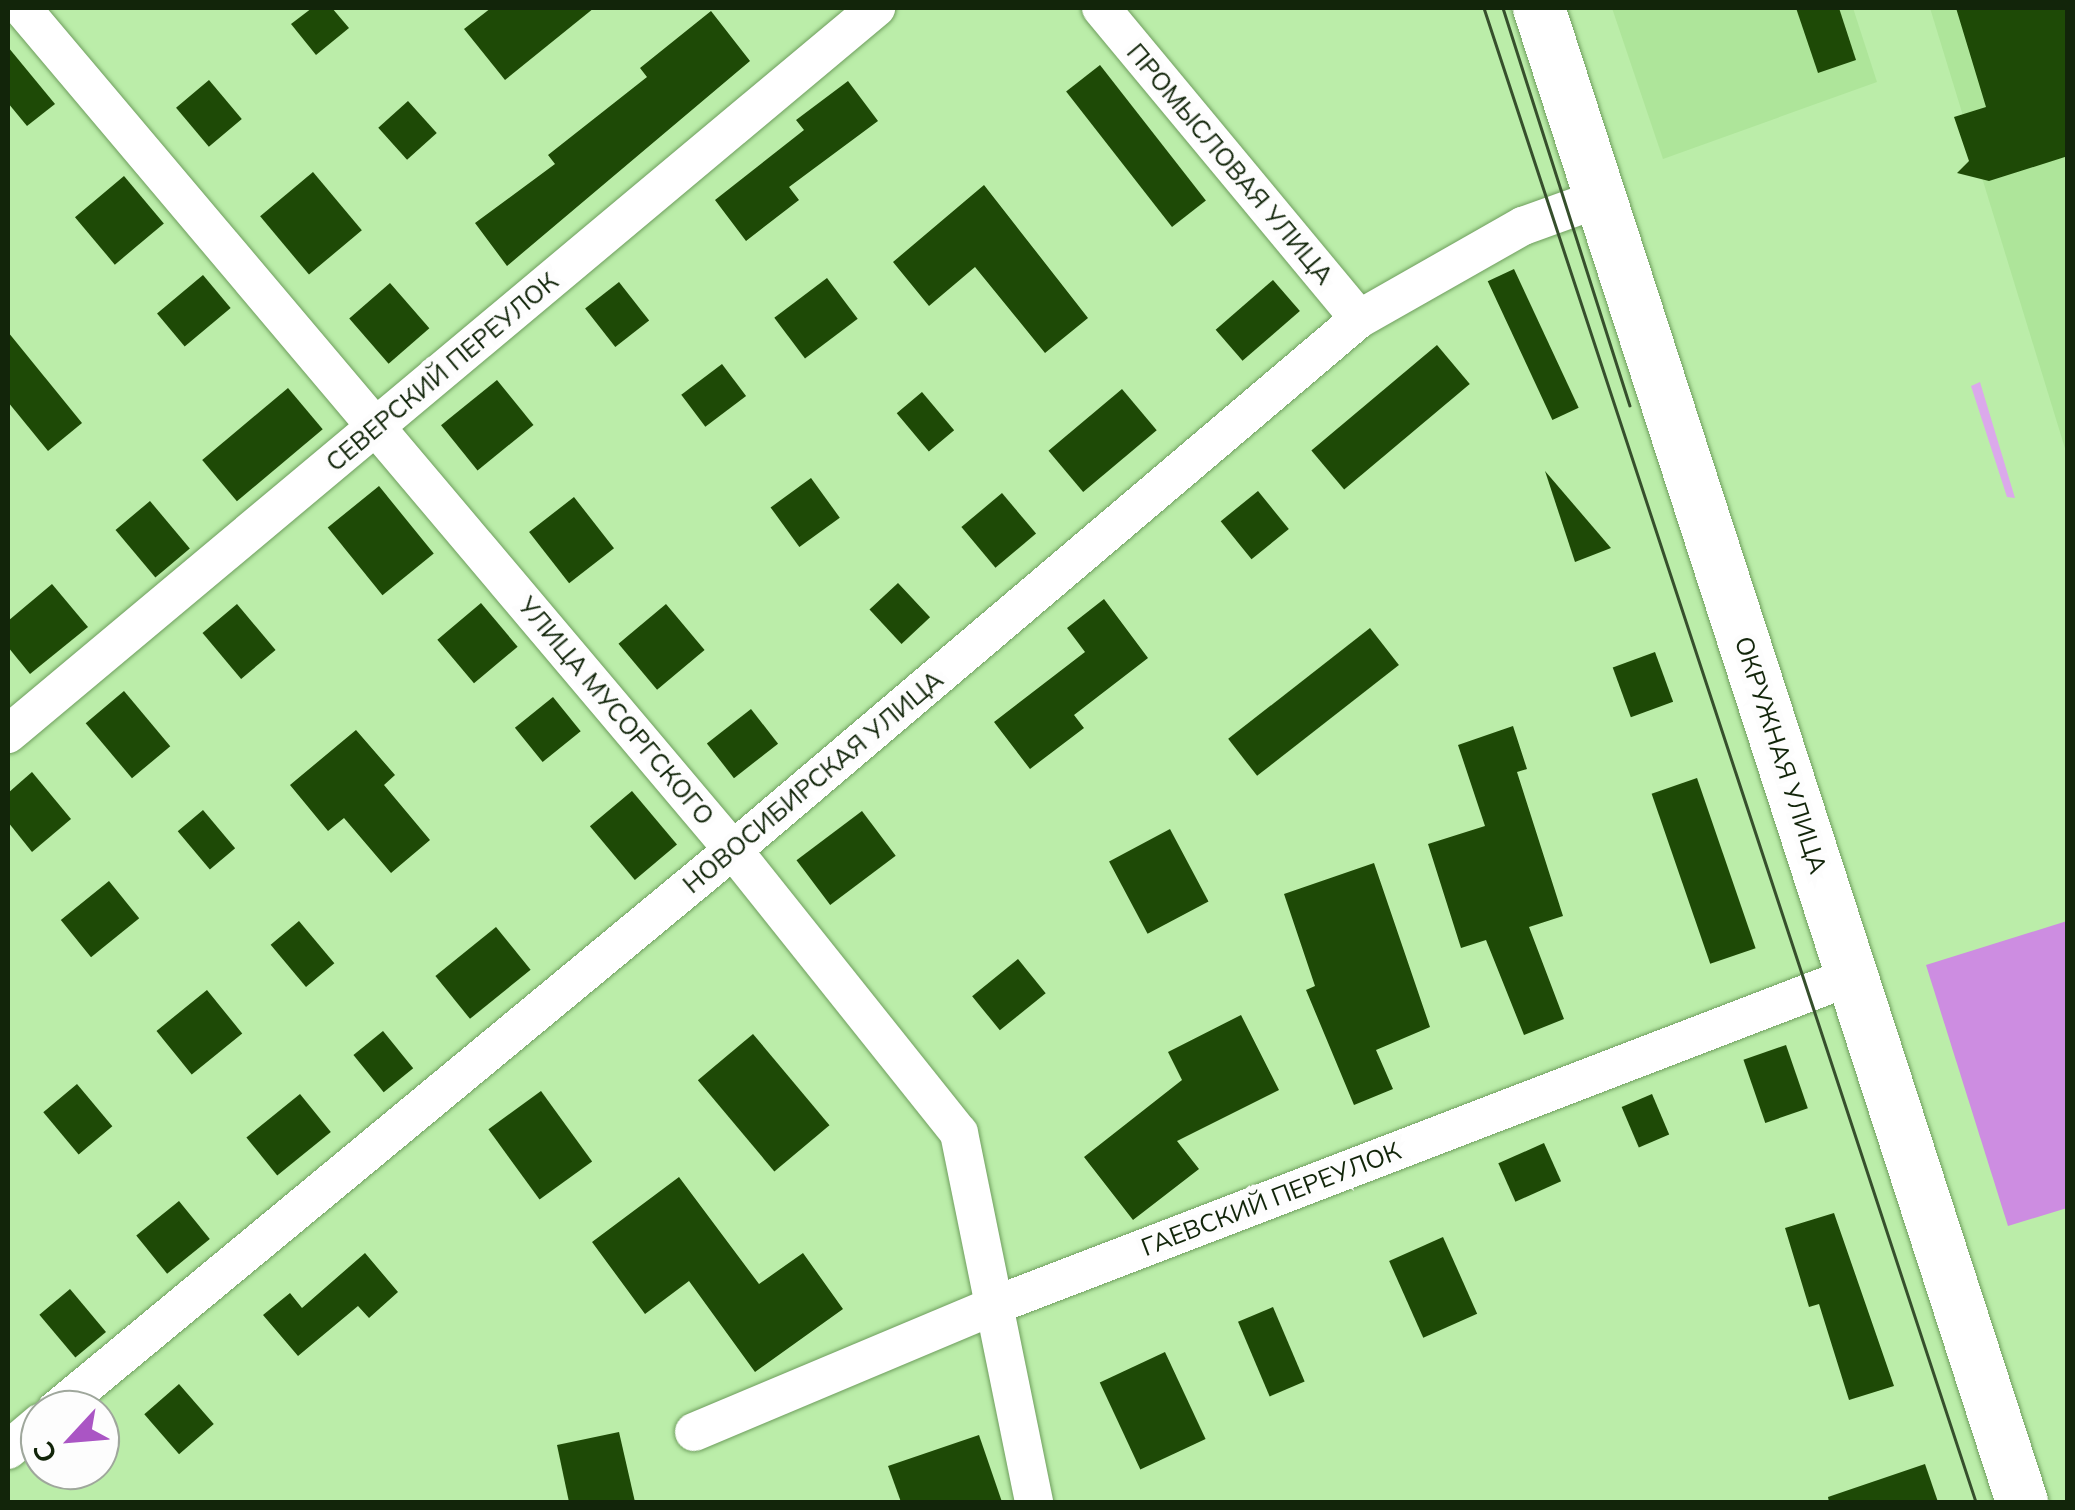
<!DOCTYPE html>
<meta charset="utf-8">
<style>
body{margin:0}
#map{position:relative;width:2075px;height:1510px;overflow:hidden;background:#bbeda9;font-family:Mulish,sans-serif}
div>[style]{position:absolute}
[style*='--x']{left:calc(var(--x)*1px);top:calc(var(--y)*1px);width:calc(var(--w)*1px);rotate:calc(var(--a)*1deg)}
.built>*{inset:0;background:#aee59a}
.green>*{inset:0;background:#dba9eb}
.forest>*{inset:0;background:#cd8de1}
.building>*{inset:0;background:#1e4a06;transform-origin:0 0}
.roads{filter:drop-shadow(0 0 2px #6f9e5e) drop-shadow(0 0 2px #6f9e5e)}
.minor>*{height:38px;margin:-19px;padding:0 19px;transform-origin:19px;border-radius:19px;background:#fff}
.secondary>*{height:52px;margin:-26px;padding:0 26px;transform-origin:26px;border-radius:26px;background:#fff}
.tram>*{height:2.5px;margin:-1.25px;padding:0 1.25px;transform-origin:1.25px;border-radius:1.25px;background:#364f2c}
span{translate:-50% -50%;white-space:nowrap;text-align:center;line-height:1.15;-webkit-text-stroke:10px #fdfdfd;paint-order:stroke}
.street-label{font-size:25px;color:#12250a}
.frame{position:absolute;inset:0;border:10px solid #12250a;pointer-events:none}
.north{position:absolute;left:20px;top:1390px;width:100px;height:100px;box-sizing:border-box;background:#fdfdfd;border:2px solid #9fa79c;border-radius:50%;rotate:244deg;font-size:28px;font-weight:700;line-height:40px;text-align:center;color:#12250a}
.north::after{content:'';display:block;margin:auto;width:35px;height:45px;background:#aa55c4;clip-path:polygon(50% 0,100% 100%,50% 72%,0 100%)}
</style>
<div id="map">
<div class="built">
<i style="clip-path:polygon(1612px 8px,1853px 8px,1877px 82px,1663px 159px)"></i>
<i style="clip-path:polygon(1930px 8px,2067px 8px,2067px 455px)"></i>
</div>
<div class="green">
<i style="clip-path:polygon(1980px 382px,2015px 498px,2007px 497px,1971px 386px)"></i>
</div>
<div class="forest">
<i style="clip-path:polygon(2067px 921px,2067px 1208px,2008px 1226px,1926px 965px)"></i>
</div>
<div class="building">
<i style="clip-path:polygon(312px 8px,332px 8px,349px 28px,316px 55px,291px 24px)"></i>
<i style="clip-path:polygon(491px 8px,594px 8px,505px 80px,464px 29px)"></i>
<i style="clip-path:polygon(1796px 8px,1839px 8px,1856px 60px,1818px 73px)"></i>
<i style="clip-path:polygon(1956px 8px,2068px 8px,2068px 156px,1989px 181px,1957px 173px,1969px 161px,1954px 117px,1986px 107px)"></i>
<i style="clip-path:polygon(711px 11px,750px 61px,507px 266px,475px 223px,555px 164px,548px 155px,647px 77px,640px 68px)"></i>
<i style="clip-path:polygon(8px 47px,55px 104px,27px 126px,8px 103px)"></i>
<i style="left:1100px;top:65px;width:172px;height:43px;rotate:52deg"></i>
<i style="left:209px;top:80px;width:51px;height:43px;rotate:50deg"></i>
<i style="clip-path:polygon(848px 81px,878px 121px,789px 187px,799px 200px,746px 241px,715px 200px,804px 130px,796px 120px)"></i>
<i style="left:408px;top:101px;width:43px;height:40px;rotate:48deg"></i>
<i style="left:313px;top:172px;width:76px;height:69px;rotate:50deg"></i>
<i style="left:124px;top:176px;width:62px;height:64px;rotate:50deg"></i>
<i style="clip-path:polygon(984px 185px,1088px 318px,1045px 353px,975px 267px,929px 306px,893px 262px)"></i>
<i style="left:1514px;top:269px;width:153px;height:29px;rotate:65deg"></i>
<i style="left:203px;top:275px;width:43px;height:60px;rotate:50deg"></i>
<i style="left:827px;top:278px;width:51px;height:66px;rotate:53deg"></i>
<i style="left:1273px;top:280px;width:41px;height:76px;rotate:49deg"></i>
<i style="left:619px;top:282px;width:49px;height:43px;rotate:52deg"></i>
<i style="left:390px;top:283px;width:60px;height:54px;rotate:49deg"></i>
<i style="clip-path:polygon(8px 332px,82px 423px,48px 451px,8px 402px)"></i>
<i style="left:1437px;top:345px;width:51px;height:164px;rotate:50deg"></i>
<i style="left:722px;top:364px;width:40px;height:51px;rotate:53deg"></i>
<i style="left:497px;top:380px;width:58px;height:72px;rotate:51deg"></i>
<i style="left:288px;top:388px;width:54px;height:112px;rotate:50deg"></i>
<i style="left:1122px;top:389px;width:54px;height:96px;rotate:50deg"></i>
<i style="left:922px;top:392px;width:50px;height:33px;rotate:50deg"></i>
<i style="clip-path:polygon(1545px 471px,1611px 548px,1575px 562px)"></i>
<i style="left:811px;top:478px;width:49px;height:50px;rotate:54deg"></i>
<i style="left:379px;top:486px;width:87px;height:66px;rotate:51deg"></i>
<i style="left:1258px;top:491px;width:49px;height:48px;rotate:51deg"></i>
<i style="left:1002px;top:493px;width:53px;height:53px;rotate:50deg"></i>
<i style="left:574px;top:497px;width:65px;height:57px;rotate:52deg"></i>
<i style="left:150px;top:501px;width:62px;height:45px;rotate:50deg"></i>
<i style="left:898px;top:583px;width:47px;height:39px;rotate:47deg"></i>
<i style="clip-path:polygon(52px 584px,88px 627px,30px 674px,8px 647px,8px 621px)"></i>
<i style="clip-path:polygon(1104px 599px,1148px 658px,1074px 715px,1084px 728px,1030px 769px,994px 722px,1085px 652px,1067px 628px)"></i>
<i style="left:481px;top:603px;width:57px;height:57px;rotate:50deg"></i>
<i style="left:237px;top:604px;width:60px;height:45px;rotate:50deg"></i>
<i style="left:666px;top:604px;width:60px;height:62px;rotate:50deg"></i>
<i style="left:1370px;top:628px;width:47px;height:180px;rotate:52deg"></i>
<i style="left:1655px;top:652px;width:53px;height:45px;rotate:70deg"></i>
<i style="left:124px;top:691px;width:72px;height:50px;rotate:50deg"></i>
<i style="left:553px;top:697px;width:44px;height:49px;rotate:51deg"></i>
<i style="left:751px;top:709px;width:44px;height:56px;rotate:52deg"></i>
<i style="clip-path:polygon(1513px 726px,1527px 769px,1517px 772px,1563px 916px,1529px 927px,1564px 1019px,1524px 1035px,1486px 940px,1461px 948px,1428px 844px,1485px 826px,1458px 745px)"></i>
<i style="clip-path:polygon(356px 730px,395px 775px,384px 785px,430px 840px,391px 873px,344px 818px,328px 831px,290px 785px)"></i>
<i style="clip-path:polygon(32px 772px,71px 819px,32px 852px,8px 822px,8px 793px)"></i>
<i style="left:1697px;top:778px;width:180px;height:48px;rotate:71deg"></i>
<i style="left:632px;top:791px;width:70px;height:55px;rotate:50deg"></i>
<i style="left:203px;top:810px;width:50px;height:33px;rotate:50deg"></i>
<i style="left:862px;top:811px;width:56px;height:82px;rotate:53deg"></i>
<i style="left:1170px;top:829px;width:82px;height:69px;rotate:62deg"></i>
<i style="clip-path:polygon(1374px 863px,1430px 1027px,1376px 1050px,1393px 1089px,1354px 1105px,1306px 990px,1315px 986px,1284px 894px)"></i>
<i style="left:109px;top:881px;width:48px;height:62px;rotate:51deg"></i>
<i style="left:299px;top:921px;width:55px;height:37px;rotate:50deg"></i>
<i style="left:496px;top:927px;width:55px;height:78px;rotate:51deg"></i>
<i style="left:1018px;top:959px;width:44px;height:59px;rotate:51deg"></i>
<i style="left:207px;top:990px;width:56px;height:65px;rotate:51deg"></i>
<i style="clip-path:polygon(1241px 1015px,1279px 1090px,1177px 1141px,1199px 1169px,1133px 1220px,1084px 1157px,1182px 1080px,1168px 1052px)"></i>
<i style="left:383px;top:1031px;width:48px;height:38px;rotate:51deg"></i>
<i style="left:753px;top:1034px;width:119px;height:72px;rotate:50deg"></i>
<i style="left:1786px;top:1045px;width:67px;height:45px;rotate:71deg"></i>
<i style="left:77px;top:1084px;width:55px;height:44px;rotate:50deg"></i>
<i style="left:541px;top:1091px;width:87px;height:65px;rotate:54deg"></i>
<i style="left:300px;top:1094px;width:49px;height:69px;rotate:51deg"></i>
<i style="left:1652px;top:1094px;width:44px;height:33px;rotate:67deg"></i>
<i style="left:1544px;top:1143px;width:42px;height:50px;rotate:66deg"></i>
<i style="clip-path:polygon(679px 1177px,759px 1284px,803px 1253px,843px 1309px,755px 1372px,689px 1281px,645px 1314px,592px 1242px)"></i>
<i style="left:179px;top:1201px;width:49px;height:55px;rotate:51deg"></i>
<i style="clip-path:polygon(1834px 1213px,1894px 1386px,1849px 1400px,1819px 1304px,1809px 1307px,1785px 1228px)"></i>
<i style="left:1443px;top:1237px;width:84px;height:59px;rotate:66deg"></i>
<i style="clip-path:polygon(365px 1253px,398px 1292px,369px 1318px,358px 1306px,298px 1356px,263px 1315px,290px 1293px,302px 1308px)"></i>
<i style="left:70px;top:1289px;width:56px;height:40px;rotate:50deg"></i>
<i style="left:1273px;top:1307px;width:81px;height:38px;rotate:67deg"></i>
<i style="left:1165px;top:1352px;width:96px;height:72px;rotate:65deg"></i>
<i style="left:179px;top:1384px;width:53px;height:46px;rotate:49deg"></i>
<i style="clip-path:polygon(619px 1432px,635px 1502px,569px 1502px,557px 1445px)"></i>
<i style="clip-path:polygon(979px 1435px,1002px 1502px,901px 1502px,888px 1466px)"></i>
<i style="clip-path:polygon(1925px 1464px,1938px 1502px,1829px 1502px,1828px 1497px)"></i>
</div>
<div class="roads">
<div class="minor">
<i style="--x:22;--y:8;--w:1102;--a:49.82"></i>
<i style="--x:733;--y:850;--w:362;--a:51.4"></i>
<i style="--x:959;--y:1133;--w:377;--a:78.5"></i>
<i style="--x:1101;--y:8;--w:404;--a:50.3"></i>
<i style="--x:8;--y:734;--w:1132;--a:-39.91"></i>
<i style="--x:56;--y:1410;--w:879;--a:-39.6"></i>
<i style="--x:733;--y:850;--w:821;--a:-40.31"></i>
<i style="--x:1359;--y:319;--w:189;--a:-29.6"></i>
<i style="--x:1523;--y:226;--w:80;--a:-19.8"></i>
<i style="--x:694;--y:1432;--w:330;--a:-22.8"></i>
<i style="--x:998;--y:1304;--w:915;--a:-21.01"></i>
<i style="--x:8;--y:1450;--w:42;--a:-40.2"></i>
</div>
<div class="secondary">
<i style="--x:1539;--y:8;--w:1570;--a:72.08"></i>
</div>
</div>
<div class="tram">
<i style="--x:1484;--y:8;--w:1573;--a:71.77"></i>
<i style="--x:1503;--y:8;--w:417;--a:72.3"></i>
</div>
<div class="street-label">
<span style="left:1230px;top:164px;rotate:50deg">ПРОМЫСЛОВАЯ УЛИЦА</span>
<span style="left:442px;top:372px;rotate:-40deg">СЕВЕРСКИЙ ПЕРЕУЛОК</span>
<span style="left:616px;top:711px;rotate:50deg">УЛИЦА МУСОРГСКОГО</span>
<span style="left:1781px;top:755px;rotate:72deg">ОКРУЖНАЯ УЛИЦА</span>
<span style="left:813px;top:782px;rotate:-40deg">НОВОСИБИРСКАЯ УЛИЦА</span>
<span style="left:1271px;top:1199px;rotate:-21deg">ГАЕВСКИЙ ПЕРЕУЛОК</span>
</div>
<div class="frame"></div>
<div class="north">С</div>
</div>
